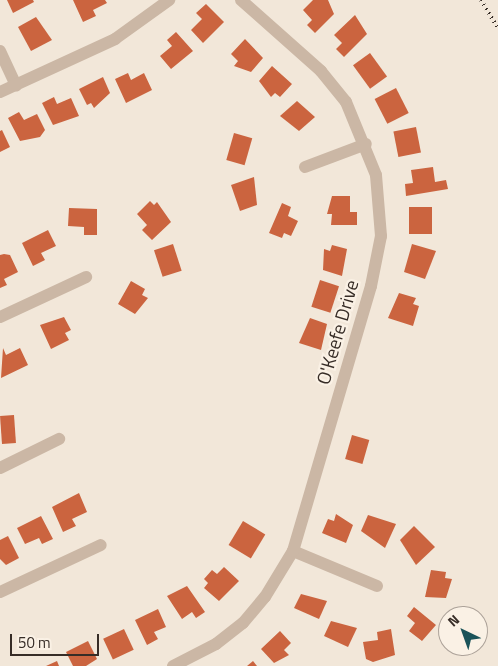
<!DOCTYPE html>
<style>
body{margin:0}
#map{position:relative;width:498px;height:666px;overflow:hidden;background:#f2e7d9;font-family:"Titillium Web",sans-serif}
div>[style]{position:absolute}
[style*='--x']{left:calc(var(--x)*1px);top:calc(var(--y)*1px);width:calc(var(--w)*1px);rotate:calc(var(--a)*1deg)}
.building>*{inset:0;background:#cb643f;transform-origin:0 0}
.street>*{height:12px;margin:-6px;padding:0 6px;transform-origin:6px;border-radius:6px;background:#cbb7a5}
.rail>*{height:4px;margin-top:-2px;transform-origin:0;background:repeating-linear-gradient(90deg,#362c26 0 1px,transparent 0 5px)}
span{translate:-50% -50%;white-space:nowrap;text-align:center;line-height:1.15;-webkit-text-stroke:4.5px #faf1e5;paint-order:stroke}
.street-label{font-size:19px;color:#362c26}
.north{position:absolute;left:438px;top:606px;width:50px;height:50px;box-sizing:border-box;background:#faf1e5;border:1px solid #aca299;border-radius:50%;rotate:318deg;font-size:14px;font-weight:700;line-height:20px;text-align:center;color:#362c26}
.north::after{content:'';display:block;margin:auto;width:18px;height:22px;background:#1a5359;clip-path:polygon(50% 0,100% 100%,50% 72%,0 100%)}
.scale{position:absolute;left:10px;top:634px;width:89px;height:22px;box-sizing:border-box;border:2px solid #362c26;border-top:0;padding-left:6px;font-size:15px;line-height:18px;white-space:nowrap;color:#362c26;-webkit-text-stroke:4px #faf1e5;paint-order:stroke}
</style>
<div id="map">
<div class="building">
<i style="clip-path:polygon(7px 0,33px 0,34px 2px,13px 13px)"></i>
<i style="clip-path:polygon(73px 0,105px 0,107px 3px,93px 10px,96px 16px,83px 22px)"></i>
<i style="clip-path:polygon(313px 0,328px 0,334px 14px,315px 33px,307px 25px,312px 20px,303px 10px)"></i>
<i style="clip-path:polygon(206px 4px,224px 22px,203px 43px,191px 30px,202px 19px,196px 13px)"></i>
<i style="clip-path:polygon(355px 15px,367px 34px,344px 57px,336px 49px,342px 43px,334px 35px)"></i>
<i style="clip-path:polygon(36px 17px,52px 40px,31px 51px,18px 27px)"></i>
<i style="clip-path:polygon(176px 32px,193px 51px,171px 69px,160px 56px,172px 46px,167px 40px)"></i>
<i style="clip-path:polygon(245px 39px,263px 58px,251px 72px,234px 66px,238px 61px,231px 54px)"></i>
<i style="left:370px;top:53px;width:29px;height:21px;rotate:54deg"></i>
<i style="clip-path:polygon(272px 66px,292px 84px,280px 97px,275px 93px,271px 97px,259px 81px)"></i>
<i style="clip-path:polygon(128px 73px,131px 80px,144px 73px,152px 90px,126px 103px,115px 79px)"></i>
<i style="clip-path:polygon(103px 77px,110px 93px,94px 108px,91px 103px,87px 105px,79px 89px)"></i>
<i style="left:396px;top:88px;width:28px;height:24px;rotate:63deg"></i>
<i style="clip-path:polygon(54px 97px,57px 104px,71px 98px,79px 116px,53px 125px,42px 103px)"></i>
<i style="clip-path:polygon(297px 101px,315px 117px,299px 131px,280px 116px)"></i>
<i style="clip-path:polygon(19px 112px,24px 120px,37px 114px,45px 130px,40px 137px,20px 141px,8px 118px)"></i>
<i style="left:416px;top:127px;width:26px;height:23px;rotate:79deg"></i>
<i style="clip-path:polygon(2px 130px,10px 147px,0 152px,0 131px)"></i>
<i style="left:234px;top:133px;width:19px;height:28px;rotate:16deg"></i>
<i style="clip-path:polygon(433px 167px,435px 182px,446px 180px,448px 189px,406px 196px,405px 184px,413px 183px,411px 170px)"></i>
<i style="clip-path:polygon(254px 177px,257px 205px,240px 211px,231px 185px)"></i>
<i style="clip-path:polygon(332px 196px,350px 196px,350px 212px,357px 212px,357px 225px,331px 225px,332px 214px,327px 214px)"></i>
<i style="clip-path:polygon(150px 201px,154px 205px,157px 202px,171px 222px,152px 240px,142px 230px,147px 225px,137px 214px)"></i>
<i style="clip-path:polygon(282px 203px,291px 207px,288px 216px,298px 221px,291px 236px,284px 233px,282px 238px,269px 233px)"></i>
<i style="left:409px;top:207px;width:23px;height:27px"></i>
<i style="clip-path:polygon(69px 208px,97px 209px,97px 235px,84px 235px,84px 227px,68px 226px)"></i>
<i style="clip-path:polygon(48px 230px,56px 246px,41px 253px,45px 260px,33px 266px,22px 243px)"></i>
<i style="left:173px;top:244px;width:28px;height:20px;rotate:72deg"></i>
<i style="clip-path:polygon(412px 244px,436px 251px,425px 279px,404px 272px)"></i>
<i style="clip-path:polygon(332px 245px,347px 249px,342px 276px,323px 270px,324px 249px,330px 251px)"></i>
<i style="clip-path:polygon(4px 254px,10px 255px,18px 272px,4px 279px,7px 285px,0 288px,0 255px)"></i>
<i style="left:320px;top:280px;width:20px;height:28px;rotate:18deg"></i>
<i style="clip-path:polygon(131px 281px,145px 289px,142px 295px,148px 298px,135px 314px,118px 304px)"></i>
<i style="clip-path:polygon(399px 293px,416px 298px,413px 304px,419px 306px,413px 326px,388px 318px)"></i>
<i style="clip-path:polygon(64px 317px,71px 330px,65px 333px,69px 340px,51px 349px,40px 325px)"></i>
<i style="clip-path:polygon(310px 318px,327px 324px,321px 350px,299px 343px)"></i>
<i style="clip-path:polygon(3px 348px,6px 355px,20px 348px,28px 365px,1px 378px)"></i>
<i style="left:14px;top:415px;width:28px;height:14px;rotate:86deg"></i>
<i style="left:352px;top:435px;width:18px;height:25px;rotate:16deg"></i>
<i style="clip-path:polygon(79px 493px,87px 512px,72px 519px,76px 526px,63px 532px,52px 507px)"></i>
<i style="clip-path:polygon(336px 514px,353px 525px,346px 543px,322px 533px,328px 519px,334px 521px)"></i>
<i style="clip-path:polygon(368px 515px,396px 524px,385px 548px,361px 531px)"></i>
<i style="clip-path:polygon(41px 516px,53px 539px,42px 544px,39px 538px,25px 544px,17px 528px)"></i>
<i style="left:243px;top:521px;width:26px;height:28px;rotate:31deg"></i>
<i style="clip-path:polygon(414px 526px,435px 547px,416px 565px,400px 540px)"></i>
<i style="clip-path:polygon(8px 536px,19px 558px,6px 565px,0 559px,0 540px)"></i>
<i style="clip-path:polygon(224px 567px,239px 581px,219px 601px,204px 588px,208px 583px,204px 579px,212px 570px,217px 574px)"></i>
<i style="clip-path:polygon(431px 570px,446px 572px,445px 578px,452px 579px,446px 598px,425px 597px)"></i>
<i style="clip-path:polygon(187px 586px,205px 612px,196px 618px,192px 612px,182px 619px,167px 596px)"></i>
<i style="clip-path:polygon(301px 594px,327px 601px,319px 619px,294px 608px)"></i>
<i style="clip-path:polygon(414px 607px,436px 625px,422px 641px,409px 631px,415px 623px,407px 616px)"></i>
<i style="clip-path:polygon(158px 609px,166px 627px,154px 632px,158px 639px,147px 645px,135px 620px)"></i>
<i style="clip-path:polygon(331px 621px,357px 628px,348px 647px,324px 636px)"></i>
<i style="left:124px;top:629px;width:23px;height:23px;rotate:65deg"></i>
<i style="clip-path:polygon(391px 629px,395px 655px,373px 662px,366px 659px,363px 642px,378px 640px,377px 632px)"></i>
<i style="clip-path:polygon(280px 631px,291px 643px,284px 650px,289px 655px,274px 663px,261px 649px)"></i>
<i style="clip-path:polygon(88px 641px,97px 659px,86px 666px,73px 666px,66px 652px)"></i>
<i style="clip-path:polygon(57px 661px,59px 666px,46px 666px)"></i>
<i style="clip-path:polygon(253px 661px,257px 666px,247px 666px)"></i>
</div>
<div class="street">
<i style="--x:0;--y:51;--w:38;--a:65"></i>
<i style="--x:0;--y:92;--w:127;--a:-24.7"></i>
<i style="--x:115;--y:39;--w:67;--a:-35.8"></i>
<i style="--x:305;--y:167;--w:65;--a:-20.7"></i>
<i style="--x:0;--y:317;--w:95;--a:-24.9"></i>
<i style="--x:0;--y:468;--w:66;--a:-26.2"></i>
<i style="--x:293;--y:551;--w:91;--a:22.6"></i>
<i style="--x:0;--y:592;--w:111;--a:-25"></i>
<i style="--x:173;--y:666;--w:48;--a:-27.1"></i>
<i style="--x:216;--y:644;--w:34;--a:-38"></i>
<i style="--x:243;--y:623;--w:34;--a:-50"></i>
<i style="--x:265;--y:597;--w:54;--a:-58.7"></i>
<i style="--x:293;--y:551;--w:276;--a:-73.6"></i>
<i style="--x:371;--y:286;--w:51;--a:-78.7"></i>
<i style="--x:381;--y:236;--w:61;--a:-94.7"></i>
<i style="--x:376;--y:175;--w:79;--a:-112.3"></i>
<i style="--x:346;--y:102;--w:40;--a:-129"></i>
<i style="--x:321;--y:71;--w:107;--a:-138.4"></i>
</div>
<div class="rail">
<i style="--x:481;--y:0;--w:33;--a:59"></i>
</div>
<div class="street-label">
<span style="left:337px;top:332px;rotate:-74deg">O'Keefe Drive</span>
</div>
<div class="north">N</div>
<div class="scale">50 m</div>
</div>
